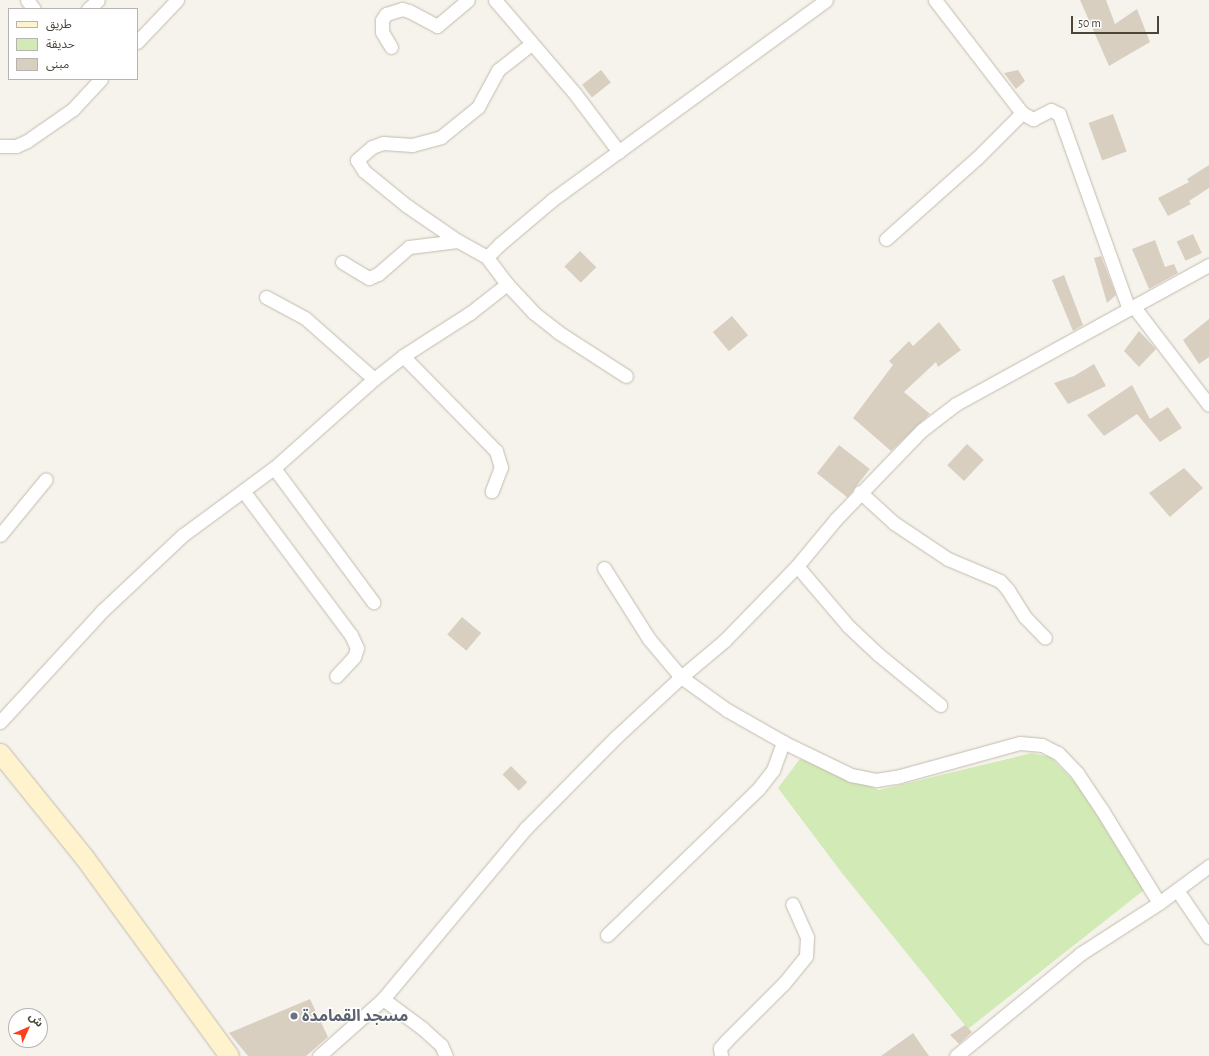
<!DOCTYPE html>
<meta charset="utf-8">
<style>
body{margin:0}
#map{position:relative;width:1209px;height:1056px;overflow:hidden;background:#f6f3ec;font-family:"Alegreya Sans","Noto Sans Arabic",sans-serif}
div>[style]{position:absolute}
[style*='--x']{left:calc(var(--x)*1px);top:calc(var(--y)*1px);width:calc(var(--w)*1px);rotate:calc(var(--a)*1deg)}
.green>*{inset:0;background:#d2eab5}
.building>*{inset:0;background:#d8cfc1;transform-origin:0 0}
.roads{filter:drop-shadow(0 0 1px #c2bbae) drop-shadow(0 0 1px #c2bbae)}
.street>*{height:13px;margin:-6.5px;padding:0 6.5px;transform-origin:6.5px;border-radius:6.5px;background:#fff}
.secondary>*{height:19px;margin:-9.5px;padding:0 9.5px;transform-origin:9.5px;border-radius:9.5px;background:#fff3cd}
.dots>*{width:11px;height:11px;translate:-50% -50%;box-sizing:border-box;border:2px solid #fff;border-radius:50%}
span{translate:-50% -50%;white-space:nowrap;text-align:center;line-height:1.15;-webkit-text-stroke:3px #fff;paint-order:stroke}
.worship-label{font-size:16px;color:#5b616d;font-weight:700}
.left{translate:0 -50%;text-align:left}
.legend{position:absolute;left:8px;top:8px;width:130px;height:72px;box-sizing:border-box;background:#fff;border:1px solid #b7b4b0;margin:0;padding:5px 7px;list-style:none;font-size:12px;color:#4b4439}
.legend li{display:flex;align-items:center;gap:8px;height:20px}
.legend b{width:20px;border:1px solid #b7b4b0}
.north{position:absolute;left:8px;top:1008px;width:40px;height:40px;box-sizing:border-box;background:#fff;border:1px solid #b7b4b0;border-radius:50%;rotate:45deg;font-size:11px;font-weight:700;line-height:16px;text-align:center;color:#4b4439}
.north::after{content:'';display:block;margin:auto;width:14px;height:18px;background:#fc3f1d;clip-path:polygon(50% 0,100% 100%,50% 72%,0 100%)}
.scale{position:absolute;left:1071px;top:16px;width:88px;height:18px;box-sizing:border-box;border:2px solid #4b4439;border-top:0;padding-left:5px;font-size:12px;line-height:14px;white-space:nowrap;color:#4b4439;-webkit-text-stroke:3px #fff;paint-order:stroke}
</style>
<div id="map">
<div class="green">
<i style="clip-path:polygon(1032px 753px,1050px 757px,1077px 784px,1144px 890px,968px 1029px,842px 873px,778px 788px,800px 759px,879px 790px)"></i>
</div>
<div class="building">
<i style="clip-path:polygon(1080px 0,1106px 0,1115px 24px,1137px 9px,1150px 42px,1109px 66px)"></i>
<i style="left:601px;top:70px;width:16px;height:24px;rotate:52deg"></i>
<i style="clip-path:polygon(1018px 70px,1025px 81px,1016px 89px,1004px 73px)"></i>
<i style="left:1113px;top:114px;width:40px;height:26px;rotate:70deg"></i>
<i style="clip-path:polygon(1209px 165px,1209px 188px,1189px 201px,1191px 204px,1168px 216px,1158px 198px,1189px 182px,1187px 179px)"></i>
<i style="left:1193px;top:234px;width:21px;height:18px;rotate:65deg"></i>
<i style="clip-path:polygon(1155px 240px,1165px 267px,1174px 264px,1178px 273px,1149px 289px,1132px 249px)"></i>
<i style="left:580px;top:251px;width:23px;height:22px;rotate:45deg"></i>
<i style="clip-path:polygon(1101px 256px,1116px 295px,1107px 303px,1094px 258px)"></i>
<i style="clip-path:polygon(1064px 275px,1083px 325px,1073px 331px,1052px 280px)"></i>
<i style="left:732px;top:316px;width:25px;height:25px;rotate:50deg"></i>
<i style="clip-path:polygon(1209px 319px,1209px 357px,1199px 364px,1183px 340px)"></i>
<i style="clip-path:polygon(939px 322px,961px 350px,938px 367px,936px 362px,904px 392px,930px 414px,891px 451px,853px 418px,893px 365px,889px 361px,909px 341px,913px 346px)"></i>
<i style="clip-path:polygon(1139px 331px,1156px 349px,1139px 367px,1124px 351px)"></i>
<i style="clip-path:polygon(1094px 364px,1106px 386px,1068px 404px,1054px 383px,1074px 376px)"></i>
<i style="clip-path:polygon(1132px 385px,1150px 419px,1168px 407px,1182px 428px,1160px 442px,1137px 414px,1104px 436px,1087px 415px)"></i>
<i style="left:967px;top:444px;width:23px;height:29px;rotate:43deg"></i>
<i style="left:839px;top:445px;width:39px;height:36px;rotate:38deg"></i>
<i style="clip-path:polygon(1184px 468px,1203px 488px,1170px 517px,1149px 493px)"></i>
<i style="left:462px;top:617px;width:25px;height:23px;rotate:40deg"></i>
<i style="left:511px;top:766px;width:23px;height:12px;rotate:45deg"></i>
<i style="clip-path:polygon(310px 999px,328px 1037px,306px 1056px,248px 1056px,229px 1033px)"></i>
<i style="clip-path:polygon(965px 1025px,972px 1032px,959px 1044px,950px 1035px)"></i>
<i style="clip-path:polygon(913px 1033px,929px 1056px,881px 1056px)"></i>
</div>
<div class="roads">
<div class="street">
<i style="--x:27;--y:0;--w:11;--a:52"></i>
<i style="--x:495;--y:0;--w:125;--a:49.5"></i>
<i style="--x:576;--y:95;--w:71;--a:53"></i>
<i style="--x:88;--y:9;--w:13;--a:-42"></i>
<i style="--x:137;--y:42;--w:58;--a:-46.4"></i>
<i style="--x:391;--y:47;--w:17;--a:-121"></i>
<i style="--x:382;--y:32;--w:12;--a:-90"></i>
<i style="--x:382;--y:20;--w:7;--a:-56"></i>
<i style="--x:386;--y:14;--w:17;--a:-17"></i>
<i style="--x:402;--y:9;--w:7;--a:16"></i>
<i style="--x:409;--y:11;--w:32;--a:28"></i>
<i style="--x:437;--y:26;--w:40;--a:-40"></i>
<i style="--x:1022;--y:113;--w:13;--a:29"></i>
<i style="--x:1033;--y:119;--w:20;--a:-27"></i>
<i style="--x:1051;--y:110;--w:9;--a:27"></i>
<i style="--x:1059;--y:114;--w:207;--a:70.3"></i>
<i style="--x:0;--y:146;--w:16;--a:0"></i>
<i style="--x:16;--y:146;--w:12;--a:-24"></i>
<i style="--x:27;--y:141;--w:56;--a:-34.8"></i>
<i style="--x:73;--y:109;--w:41;--a:-47"></i>
<i style="--x:886;--y:239;--w:123;--a:-41.7"></i>
<i style="--x:978;--y:157;--w:62;--a:-45"></i>
<i style="--x:1022;--y:113;--w:143;--a:-127.6"></i>
<i style="--x:487;--y:257;--w:33;--a:-151"></i>
<i style="--x:458;--y:241;--w:62;--a:-145.5"></i>
<i style="--x:407;--y:206;--w:55;--a:-140.9"></i>
<i style="--x:364;--y:171;--w:13;--a:-122"></i>
<i style="--x:357;--y:160;--w:20;--a:-41"></i>
<i style="--x:372;--y:147;--w:12;--a:-20"></i>
<i style="--x:383;--y:143;--w:29;--a:4"></i>
<i style="--x:412;--y:145;--w:30;--a:-15"></i>
<i style="--x:441;--y:137;--w:48;--a:-39"></i>
<i style="--x:478;--y:107;--w:42;--a:-61.6"></i>
<i style="--x:498;--y:70;--w:42;--a:-38.2"></i>
<i style="--x:342;--y:262;--w:31;--a:31"></i>
<i style="--x:369;--y:278;--w:10;--a:-24"></i>
<i style="--x:378;--y:274;--w:41;--a:-41.1"></i>
<i style="--x:409;--y:247;--w:49;--a:-7"></i>
<i style="--x:507;--y:284;--w:40;--a:47"></i>
<i style="--x:534;--y:313;--w:31;--a:38"></i>
<i style="--x:558;--y:332;--w:81;--a:32.9"></i>
<i style="--x:266;--y:297;--w:44;--a:28.3"></i>
<i style="--x:305;--y:318;--w:92;--a:41.5"></i>
<i style="--x:1134;--y:307;--w:123;--a:52.6"></i>
<i style="--x:403;--y:356;--w:133;--a:45.6"></i>
<i style="--x:496;--y:451;--w:17;--a:73"></i>
<i style="--x:501;--y:467;--w:26;--a:111"></i>
<i style="--x:274;--y:468;--w:167;--a:53.5"></i>
<i style="--x:244;--y:492;--w:179;--a:53.2"></i>
<i style="--x:351;--y:635;--w:14;--a:65"></i>
<i style="--x:357;--y:648;--w:9;--a:108"></i>
<i style="--x:354;--y:657;--w:26;--a:133"></i>
<i style="--x:860;--y:492;--w:46;--a:42.4"></i>
<i style="--x:894;--y:523;--w:65;--a:33.7"></i>
<i style="--x:948;--y:559;--w:56;--a:22.9"></i>
<i style="--x:1000;--y:581;--w:12;--a:48"></i>
<i style="--x:1008;--y:590;--w:31;--a:58"></i>
<i style="--x:1024;--y:616;--w:30;--a:46"></i>
<i style="--x:0;--y:535;--w:72;--a:-50.6"></i>
<i style="--x:797;--y:566;--w:79;--a:49.6"></i>
<i style="--x:848;--y:626;--w:42;--a:43.1"></i>
<i style="--x:879;--y:655;--w:79;--a:39.3"></i>
<i style="--x:604;--y:568;--w:84;--a:57.6"></i>
<i style="--x:649;--y:639;--w:50;--a:49.9"></i>
<i style="--x:681;--y:677;--w:57;--a:35.7"></i>
<i style="--x:727;--y:710;--w:64;--a:29.7"></i>
<i style="--x:783;--y:742;--w:76;--a:25.9"></i>
<i style="--x:851;--y:775;--w:25;--a:11"></i>
<i style="--x:876;--y:780;--w:24;--a:-9"></i>
<i style="--x:900;--y:776;--w:124;--a:-15.4"></i>
<i style="--x:1020;--y:743;--w:22;--a:5"></i>
<i style="--x:1042;--y:745;--w:18;--a:27"></i>
<i style="--x:1058;--y:753;--w:28;--a:46"></i>
<i style="--x:1077;--y:773;--w:45;--a:56"></i>
<i style="--x:1102;--y:810;--w:109;--a:58.5"></i>
<i style="--x:0;--y:722;--w:151;--a:-47.4"></i>
<i style="--x:102;--y:611;--w:111;--a:-43.2"></i>
<i style="--x:183;--y:535;--w:113;--a:-36.4"></i>
<i style="--x:274;--y:468;--w:134;--a:-41.7"></i>
<i style="--x:374;--y:379;--w:37;--a:-38"></i>
<i style="--x:403;--y:356;--w:80;--a:-32.7"></i>
<i style="--x:470;--y:313;--w:47;--a:-38.1"></i>
<i style="--x:507;--y:284;--w:34;--a:-127"></i>
<i style="--x:487;--y:257;--w:18;--a:-45"></i>
<i style="--x:500;--y:244;--w:68;--a:-40.2"></i>
<i style="--x:552;--y:200;--w:339;--a:-36.1"></i>
<i style="--x:1177;--y:890;--w:57;--a:55.8"></i>
<i style="--x:607;--y:935;--w:211;--a:-44"></i>
<i style="--x:759;--y:788;--w:23;--a:-52"></i>
<i style="--x:773;--y:770;--w:30;--a:-70"></i>
<i style="--x:383;--y:999;--w:49;--a:36.6"></i>
<i style="--x:422;--y:1028;--w:25;--a:42"></i>
<i style="--x:441;--y:1045;--w:12;--a:66"></i>
<i style="--x:319;--y:1056;--w:86;--a:-41.7"></i>
<i style="--x:383;--y:999;--w:223;--a:-50.1"></i>
<i style="--x:526;--y:828;--w:128;--a:-45.3"></i>
<i style="--x:616;--y:737;--w:88;--a:-42.7"></i>
<i style="--x:681;--y:677;--w:56;--a:-39.9"></i>
<i style="--x:724;--y:641;--w:105;--a:-45.8"></i>
<i style="--x:797;--y:566;--w:60;--a:-50.4"></i>
<i style="--x:835;--y:520;--w:125;--a:-46"></i>
<i style="--x:922;--y:430;--w:43;--a:-37.4"></i>
<i style="--x:956;--y:404;--w:289;--a:-28.8"></i>
<i style="--x:721;--y:1056;--w:8;--a:-97"></i>
<i style="--x:720;--y:1048;--w:9;--a:-49"></i>
<i style="--x:726;--y:1041;--w:83;--a:-45"></i>
<i style="--x:785;--y:982;--w:33;--a:-51"></i>
<i style="--x:806;--y:956;--w:19;--a:-87"></i>
<i style="--x:807;--y:937;--w:36;--a:-114"></i>
<i style="--x:956;--y:1056;--w:161;--a:-39.4"></i>
<i style="--x:1080;--y:954;--w:94;--a:-32.8"></i>
<i style="--x:1159;--y:903;--w:62;--a:-36.5"></i>
</div>
<div class="secondary">
<i style="--x:0;--y:753;--w:134;--a:51.1"></i>
<i style="--x:84;--y:857;--w:246;--a:53.9"></i>
</div>
</div>
<div class="dots">
<i style="left:294px;top:1016px;background:#6b7280"></i>
</div>
<div class="worship-label">
<span class="left" style="left:302px;top:1016px">مسجد القمامدة</span>
</div>
<ul class="legend">
<li><b style="height:5px;background:#fff3cd"></b>طريق</li>
<li><b style="height:11px;background:#d2eab5"></b>حديقة</li>
<li><b style="height:11px;background:#d8cfc1"></b>مبنى</li>
</ul>
<div class="north">ش</div>
<div class="scale">50 m</div>
</div>
